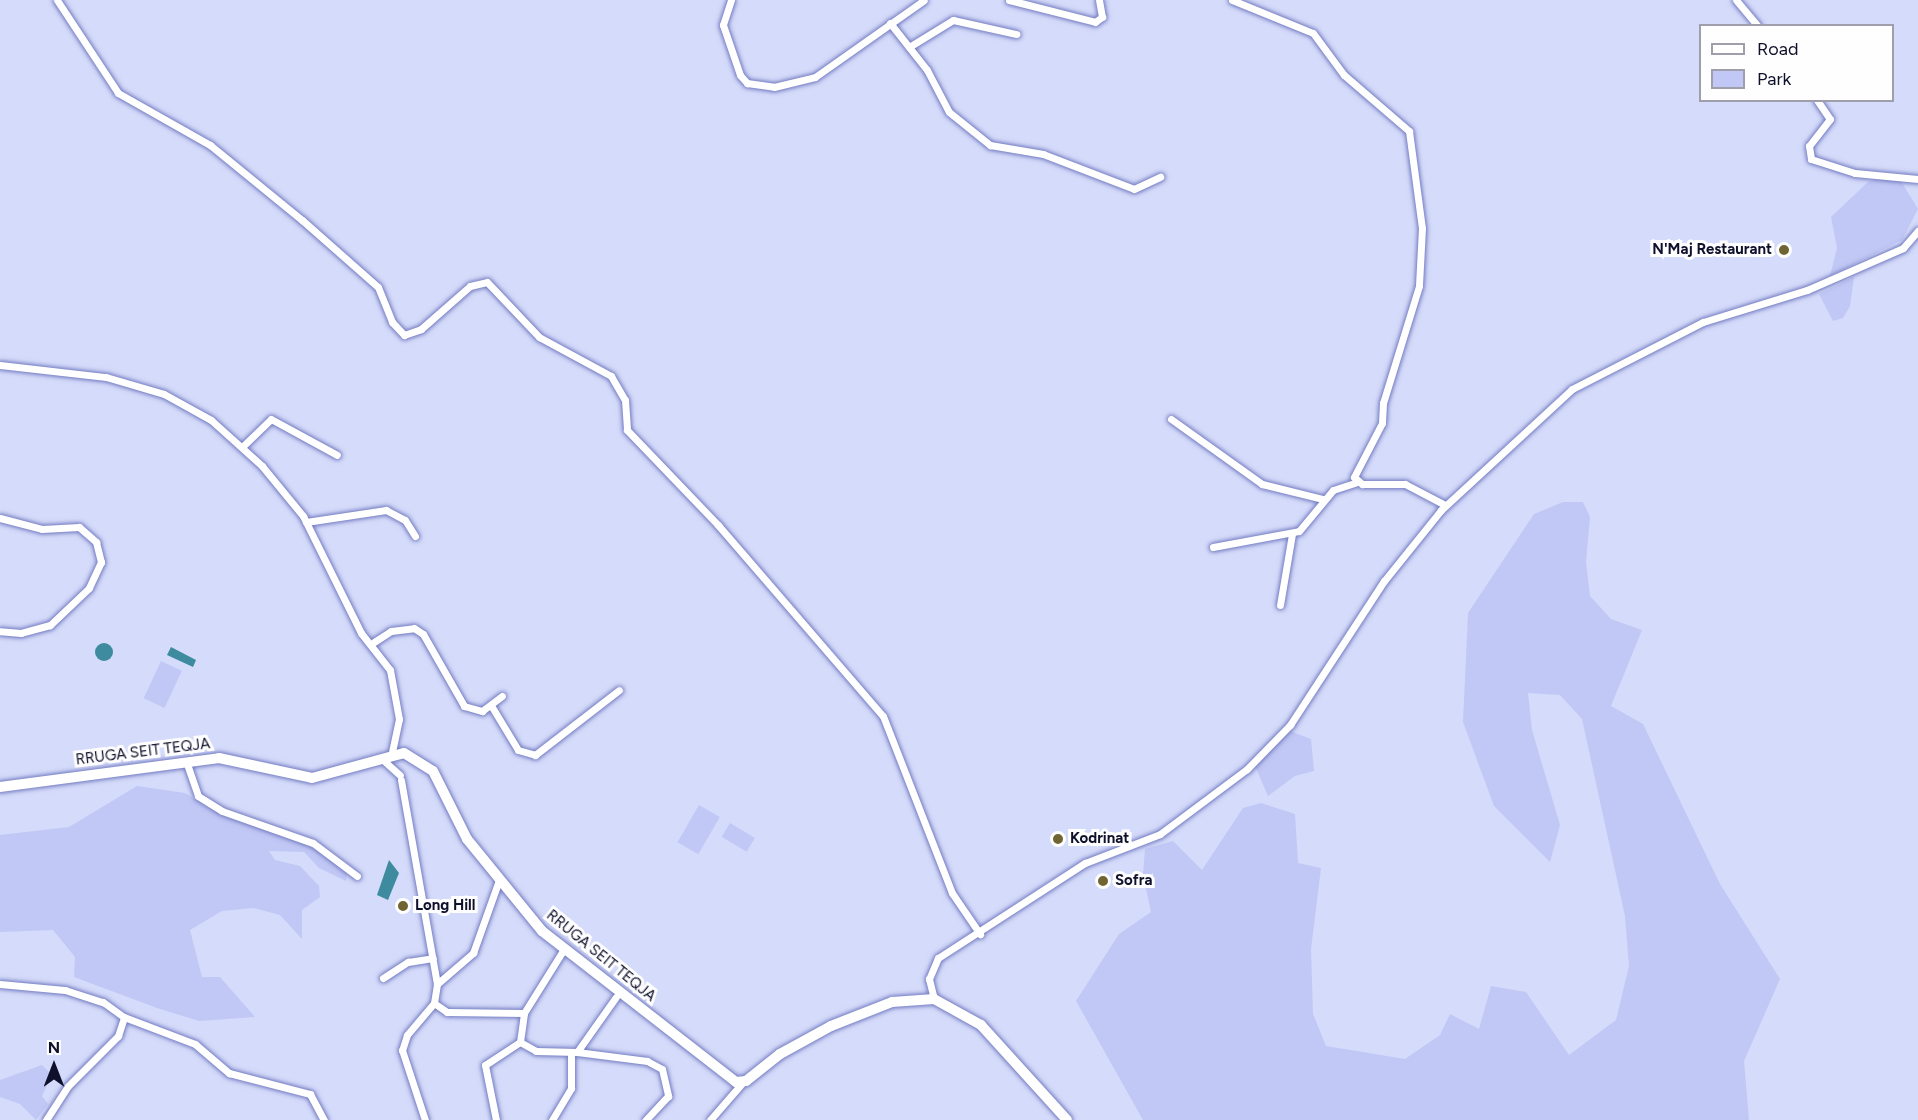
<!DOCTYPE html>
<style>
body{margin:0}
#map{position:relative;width:1918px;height:1120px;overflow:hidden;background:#d5dbfa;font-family:Figtree,sans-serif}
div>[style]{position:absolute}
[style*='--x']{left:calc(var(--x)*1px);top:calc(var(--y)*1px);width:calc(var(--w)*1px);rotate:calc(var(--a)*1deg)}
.green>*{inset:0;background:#c1c8f5;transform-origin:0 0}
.water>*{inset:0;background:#3e8ba0}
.round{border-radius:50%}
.roads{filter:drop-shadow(0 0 2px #737cc2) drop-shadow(0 0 2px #737cc2)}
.street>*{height:7px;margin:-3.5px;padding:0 3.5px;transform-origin:3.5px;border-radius:3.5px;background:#fff}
.secondary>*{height:10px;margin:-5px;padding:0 5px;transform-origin:5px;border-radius:5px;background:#fff}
.dots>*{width:16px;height:16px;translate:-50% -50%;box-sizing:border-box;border:3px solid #fefefe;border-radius:50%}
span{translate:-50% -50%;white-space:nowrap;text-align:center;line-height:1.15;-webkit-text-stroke:6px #fefefe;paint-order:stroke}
.poi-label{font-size:15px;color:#0f102b;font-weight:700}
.right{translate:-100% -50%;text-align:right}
.left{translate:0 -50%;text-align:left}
.street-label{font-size:15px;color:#0f102b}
.legend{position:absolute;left:1699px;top:24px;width:195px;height:78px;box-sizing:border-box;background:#fefefe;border:2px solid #9e9faa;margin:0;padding:8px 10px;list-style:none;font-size:18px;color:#0f102b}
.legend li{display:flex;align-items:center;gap:12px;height:30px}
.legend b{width:30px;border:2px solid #9e9faa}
.north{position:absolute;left:24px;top:1036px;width:60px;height:60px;-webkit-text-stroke:4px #fefefe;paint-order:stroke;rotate:0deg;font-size:16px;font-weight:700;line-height:24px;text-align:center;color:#0f102b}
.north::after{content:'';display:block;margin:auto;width:21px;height:27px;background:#0f102b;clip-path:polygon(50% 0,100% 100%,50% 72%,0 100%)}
</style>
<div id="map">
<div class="green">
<i style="clip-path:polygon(1881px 178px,1901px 181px,1918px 209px,1902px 240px,1830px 276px,1837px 248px,1831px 217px,1868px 182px)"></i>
<i style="clip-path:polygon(1854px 277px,1850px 306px,1843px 318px,1833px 321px,1819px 294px)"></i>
<i style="clip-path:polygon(1563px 502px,1583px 502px,1590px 517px,1586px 562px,1590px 596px,1611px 619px,1642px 630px,1611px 706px,1643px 724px,1720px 884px,1780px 979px,1744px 1061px,1749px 1120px,1143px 1120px,1076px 1001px,1119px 934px,1151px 912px,1143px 875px,1145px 849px,1173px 841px,1202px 870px,1243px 808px,1261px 803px,1295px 814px,1298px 863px,1321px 868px,1311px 949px,1313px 1014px,1326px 1046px,1405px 1059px,1440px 1035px,1450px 1014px,1479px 1029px,1491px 986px,1526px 992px,1569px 1055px,1616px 1020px,1629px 966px,1625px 916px,1582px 719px,1560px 695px,1528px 693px,1532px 730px,1560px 825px,1550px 862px,1494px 806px,1463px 722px,1468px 613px,1534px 514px)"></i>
<i style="left:161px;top:661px;width:23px;height:41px;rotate:25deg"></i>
<i style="clip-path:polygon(1290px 731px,1311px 739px,1314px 771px,1295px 776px,1268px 796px,1255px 766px)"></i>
<i style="clip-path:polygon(137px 786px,185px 793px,209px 808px,311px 846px,347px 872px,346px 881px,319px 868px,304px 852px,269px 851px,275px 860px,300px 866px,319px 886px,320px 897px,302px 910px,302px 939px,280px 915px,254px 908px,222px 911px,190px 930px,202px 977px,220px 977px,255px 1017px,199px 1021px,157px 1008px,74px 977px,75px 957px,53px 930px,0 932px,0 835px,69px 827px)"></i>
<i style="left:699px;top:805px;width:24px;height:43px;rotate:30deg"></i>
<i style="left:730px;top:823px;width:29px;height:16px;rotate:31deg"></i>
<i style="clip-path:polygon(42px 1065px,52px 1075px,42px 1096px,48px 1104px,36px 1120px,20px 1104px,0 1097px,0 1080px)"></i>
</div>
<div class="water">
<i class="round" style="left:95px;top:643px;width:18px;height:18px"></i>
<i style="clip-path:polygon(171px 647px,196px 660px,193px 667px,167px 655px)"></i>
<i style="clip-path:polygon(389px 860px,399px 873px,388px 900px,377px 895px)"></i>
</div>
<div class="roads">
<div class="street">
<i style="--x:57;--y:0;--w:111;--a:56.7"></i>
<i style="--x:118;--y:93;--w:106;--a:29.5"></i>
<i style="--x:210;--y:145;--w:119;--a:39.2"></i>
<i style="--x:302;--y:220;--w:101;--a:41.4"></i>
<i style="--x:378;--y:287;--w:38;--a:68"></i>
<i style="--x:392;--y:322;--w:18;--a:47"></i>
<i style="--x:404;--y:335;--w:18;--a:-19"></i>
<i style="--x:421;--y:329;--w:65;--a:-41.3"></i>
<i style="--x:470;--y:286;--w:17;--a:-13"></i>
<i style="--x:487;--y:282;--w:76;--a:46.6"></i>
<i style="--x:539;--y:337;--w:82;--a:28.4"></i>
<i style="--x:611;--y:376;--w:28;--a:60"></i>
<i style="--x:625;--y:400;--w:30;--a:86"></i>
<i style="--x:627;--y:430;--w:132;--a:46.2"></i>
<i style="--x:718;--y:525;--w:252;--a:49.2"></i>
<i style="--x:883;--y:716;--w:190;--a:68.7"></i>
<i style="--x:952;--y:893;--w:50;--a:55.7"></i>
<i style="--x:731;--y:0;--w:26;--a:108"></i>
<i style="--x:723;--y:25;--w:53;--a:71.2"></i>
<i style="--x:740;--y:75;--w:11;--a:49"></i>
<i style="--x:747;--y:83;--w:27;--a:8"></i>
<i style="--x:774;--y:87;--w:42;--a:-13.7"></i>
<i style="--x:815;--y:77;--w:133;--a:-35.2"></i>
<i style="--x:1009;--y:0;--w:89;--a:14.3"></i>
<i style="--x:1095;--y:22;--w:9;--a:-36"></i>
<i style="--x:1102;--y:17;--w:17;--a:-100"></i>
<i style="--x:1232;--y:0;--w:87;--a:22.2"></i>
<i style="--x:1313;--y:33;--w:52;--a:53.6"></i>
<i style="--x:1344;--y:75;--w:86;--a:40.7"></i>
<i style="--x:1409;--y:131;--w:98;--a:82.4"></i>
<i style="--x:1422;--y:228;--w:58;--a:93"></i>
<i style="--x:1419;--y:286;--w:122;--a:107.1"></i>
<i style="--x:1383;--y:403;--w:20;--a:93"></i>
<i style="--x:1382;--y:423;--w:61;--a:117.4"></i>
<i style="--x:1354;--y:477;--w:11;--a:41"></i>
<i style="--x:1362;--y:484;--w:43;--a:0"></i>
<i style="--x:1405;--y:484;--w:45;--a:27.7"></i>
<i style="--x:1736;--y:0;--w:34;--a:50"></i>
<i style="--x:890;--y:23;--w:60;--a:51.8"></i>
<i style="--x:927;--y:70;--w:47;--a:62.4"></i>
<i style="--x:949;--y:112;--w:53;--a:38.8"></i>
<i style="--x:990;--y:145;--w:54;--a:9.6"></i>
<i style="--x:1043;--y:154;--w:97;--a:21"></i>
<i style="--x:1134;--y:189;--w:29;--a:-25"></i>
<i style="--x:909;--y:47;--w:52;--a:-31.5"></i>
<i style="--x:953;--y:20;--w:65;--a:12.5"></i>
<i style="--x:1817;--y:100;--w:23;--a:56"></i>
<i style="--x:1830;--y:119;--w:34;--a:128"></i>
<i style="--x:1809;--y:146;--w:13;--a:81"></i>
<i style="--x:1811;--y:159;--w:46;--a:17.7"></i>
<i style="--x:1855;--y:173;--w:63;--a:5.4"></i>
<i style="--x:0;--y:365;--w:107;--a:6.5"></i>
<i style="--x:106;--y:377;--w:60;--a:16.3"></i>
<i style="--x:164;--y:394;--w:54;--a:29"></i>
<i style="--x:211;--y:420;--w:69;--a:42"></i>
<i style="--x:262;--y:466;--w:65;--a:50.6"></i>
<i style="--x:303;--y:516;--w:131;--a:63.6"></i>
<i style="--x:361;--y:633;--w:47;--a:51.9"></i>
<i style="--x:390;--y:670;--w:50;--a:79.6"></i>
<i style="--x:399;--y:719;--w:35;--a:102"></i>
<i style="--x:1171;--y:419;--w:112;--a:35.5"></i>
<i style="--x:1262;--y:484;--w:63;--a:13.8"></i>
<i style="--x:242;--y:447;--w:40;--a:-44"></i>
<i style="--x:271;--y:419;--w:75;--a:28.6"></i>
<i style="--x:0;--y:518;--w:43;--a:14.7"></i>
<i style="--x:42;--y:529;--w:37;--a:-3"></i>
<i style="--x:79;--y:527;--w:23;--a:41"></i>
<i style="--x:96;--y:542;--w:21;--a:76"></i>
<i style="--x:101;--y:562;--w:29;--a:115"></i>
<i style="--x:89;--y:588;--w:54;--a:136.5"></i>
<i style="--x:50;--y:625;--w:30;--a:165"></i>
<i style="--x:21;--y:633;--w:21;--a:-175"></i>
<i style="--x:306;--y:522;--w:81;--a:-8.5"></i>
<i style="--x:386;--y:510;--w:21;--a:28"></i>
<i style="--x:405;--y:520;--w:19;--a:58"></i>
<i style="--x:1213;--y:547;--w:87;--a:-10.5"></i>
<i style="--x:1299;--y:531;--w:53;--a:-50.3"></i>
<i style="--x:1333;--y:490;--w:25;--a:-18"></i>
<i style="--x:1280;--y:605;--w:72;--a:-80.4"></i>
<i style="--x:374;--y:642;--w:20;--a:-33"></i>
<i style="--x:391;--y:631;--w:23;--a:-7"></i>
<i style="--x:414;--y:628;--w:11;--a:34"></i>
<i style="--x:423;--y:634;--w:83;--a:60.3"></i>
<i style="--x:464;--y:706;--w:19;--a:16"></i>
<i style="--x:482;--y:711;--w:25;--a:-37"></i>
<i style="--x:492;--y:707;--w:50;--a:58.8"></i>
<i style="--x:518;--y:750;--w:18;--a:16"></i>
<i style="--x:535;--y:755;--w:106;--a:-37.7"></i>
<i style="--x:382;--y:759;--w:24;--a:42"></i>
<i style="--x:186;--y:761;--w:37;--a:71"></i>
<i style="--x:198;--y:796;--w:28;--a:32"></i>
<i style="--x:222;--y:811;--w:96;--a:19.4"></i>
<i style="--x:313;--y:843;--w:55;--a:36.9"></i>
<i style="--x:401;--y:780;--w:207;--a:80"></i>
<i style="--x:437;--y:984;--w:19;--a:99"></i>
<i style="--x:434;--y:1003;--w:42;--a:130.2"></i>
<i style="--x:407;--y:1035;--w:16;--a:108"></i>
<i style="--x:402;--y:1050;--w:74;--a:71.8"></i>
<i style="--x:383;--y:978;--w:30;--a:-33"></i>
<i style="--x:408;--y:962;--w:25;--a:-9"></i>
<i style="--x:0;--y:984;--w:65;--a:5.3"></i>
<i style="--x:65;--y:990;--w:40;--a:18"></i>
<i style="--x:103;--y:1002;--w:26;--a:36"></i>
<i style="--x:124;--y:1017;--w:76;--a:20.8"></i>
<i style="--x:195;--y:1044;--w:45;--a:40.5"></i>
<i style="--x:229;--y:1073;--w:84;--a:14.5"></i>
<i style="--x:310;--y:1094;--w:30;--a:62"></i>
<i style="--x:437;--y:984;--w:48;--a:-40.7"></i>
<i style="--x:473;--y:953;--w:77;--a:-70.4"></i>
<i style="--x:934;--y:999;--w:21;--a:-104"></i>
<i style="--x:929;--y:979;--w:23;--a:-67"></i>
<i style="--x:938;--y:958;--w:175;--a:-32.9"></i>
<i style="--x:1085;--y:863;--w:80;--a:-21.1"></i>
<i style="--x:1160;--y:834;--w:109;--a:-36.8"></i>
<i style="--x:1247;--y:769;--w:62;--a:-45.7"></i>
<i style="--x:1290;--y:725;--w:172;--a:-56.9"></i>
<i style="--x:1384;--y:581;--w:91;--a:-51.2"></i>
<i style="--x:1441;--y:510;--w:178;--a:-42.7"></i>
<i style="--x:1572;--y:389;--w:147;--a:-27.1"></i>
<i style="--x:1703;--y:322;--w:109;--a:-17.1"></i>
<i style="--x:1807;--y:290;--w:105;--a:-23.6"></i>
<i style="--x:1903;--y:248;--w:23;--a:-49"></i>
<i style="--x:434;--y:1003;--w:16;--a:35"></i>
<i style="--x:447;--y:1012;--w:77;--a:0.7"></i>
<i style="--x:524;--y:1013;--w:75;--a:-58"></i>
<i style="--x:520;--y:1042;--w:18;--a:29"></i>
<i style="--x:536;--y:1051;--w:41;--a:1.4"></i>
<i style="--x:577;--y:1052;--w:67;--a:-54.7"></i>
<i style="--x:577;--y:1052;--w:71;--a:7.3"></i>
<i style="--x:647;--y:1061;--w:17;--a:28"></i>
<i style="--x:662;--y:1069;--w:28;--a:77"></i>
<i style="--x:668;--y:1096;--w:33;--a:133"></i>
<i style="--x:46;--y:1120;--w:40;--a:-57.1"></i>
<i style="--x:68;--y:1086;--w:71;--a:-45"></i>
<i style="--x:118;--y:1036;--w:20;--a:-72"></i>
<i style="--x:496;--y:1120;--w:56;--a:-101.3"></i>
<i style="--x:485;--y:1065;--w:42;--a:-33.3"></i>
<i style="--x:520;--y:1042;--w:29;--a:-82"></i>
<i style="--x:552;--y:1120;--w:37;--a:-59"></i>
<i style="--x:571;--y:1088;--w:36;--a:-90"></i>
<i style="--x:710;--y:1120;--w:50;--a:-49"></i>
</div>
<div class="secondary">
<i style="--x:0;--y:787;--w:221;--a:-7.5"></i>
<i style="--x:219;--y:758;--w:95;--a:12.1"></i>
<i style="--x:312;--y:778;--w:95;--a:-15.2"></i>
<i style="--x:404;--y:753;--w:34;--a:32"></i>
<i style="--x:433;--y:771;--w:76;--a:63.4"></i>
<i style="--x:467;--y:839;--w:119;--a:50.8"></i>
<i style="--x:542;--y:931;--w:246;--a:37.9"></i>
<i style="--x:736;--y:1082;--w:10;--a:-6"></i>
<i style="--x:746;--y:1081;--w:43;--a:-38.5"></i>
<i style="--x:780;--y:1054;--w:58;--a:-28.8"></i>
<i style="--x:831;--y:1026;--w:66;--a:-21.5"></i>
<i style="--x:892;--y:1002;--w:42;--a:-4.1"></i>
<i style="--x:934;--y:999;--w:54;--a:29"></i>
<i style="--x:981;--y:1025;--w:128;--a:47.8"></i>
</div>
</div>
<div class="dots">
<i style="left:1784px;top:250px;background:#706532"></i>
<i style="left:1058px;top:839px;background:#706532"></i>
<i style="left:1103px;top:881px;background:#706532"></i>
<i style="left:403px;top:906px;background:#706532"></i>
</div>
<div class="poi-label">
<span class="right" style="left:1772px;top:250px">N'Maj Restaurant</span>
<span class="left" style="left:1070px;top:839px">Kodrinat</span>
<span class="left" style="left:1115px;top:881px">Sofra</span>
<span class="left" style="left:415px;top:906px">Long Hill</span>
</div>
<div class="street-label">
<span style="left:143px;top:752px;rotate:-7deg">RRUGA SEIT TEQJA</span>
<span style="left:601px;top:956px;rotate:39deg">RRUGA SEIT TEQJA</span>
</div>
<ul class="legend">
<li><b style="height:8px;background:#fff"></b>Road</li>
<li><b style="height:16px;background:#c1c8f5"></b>Park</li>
</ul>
<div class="north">N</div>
</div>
